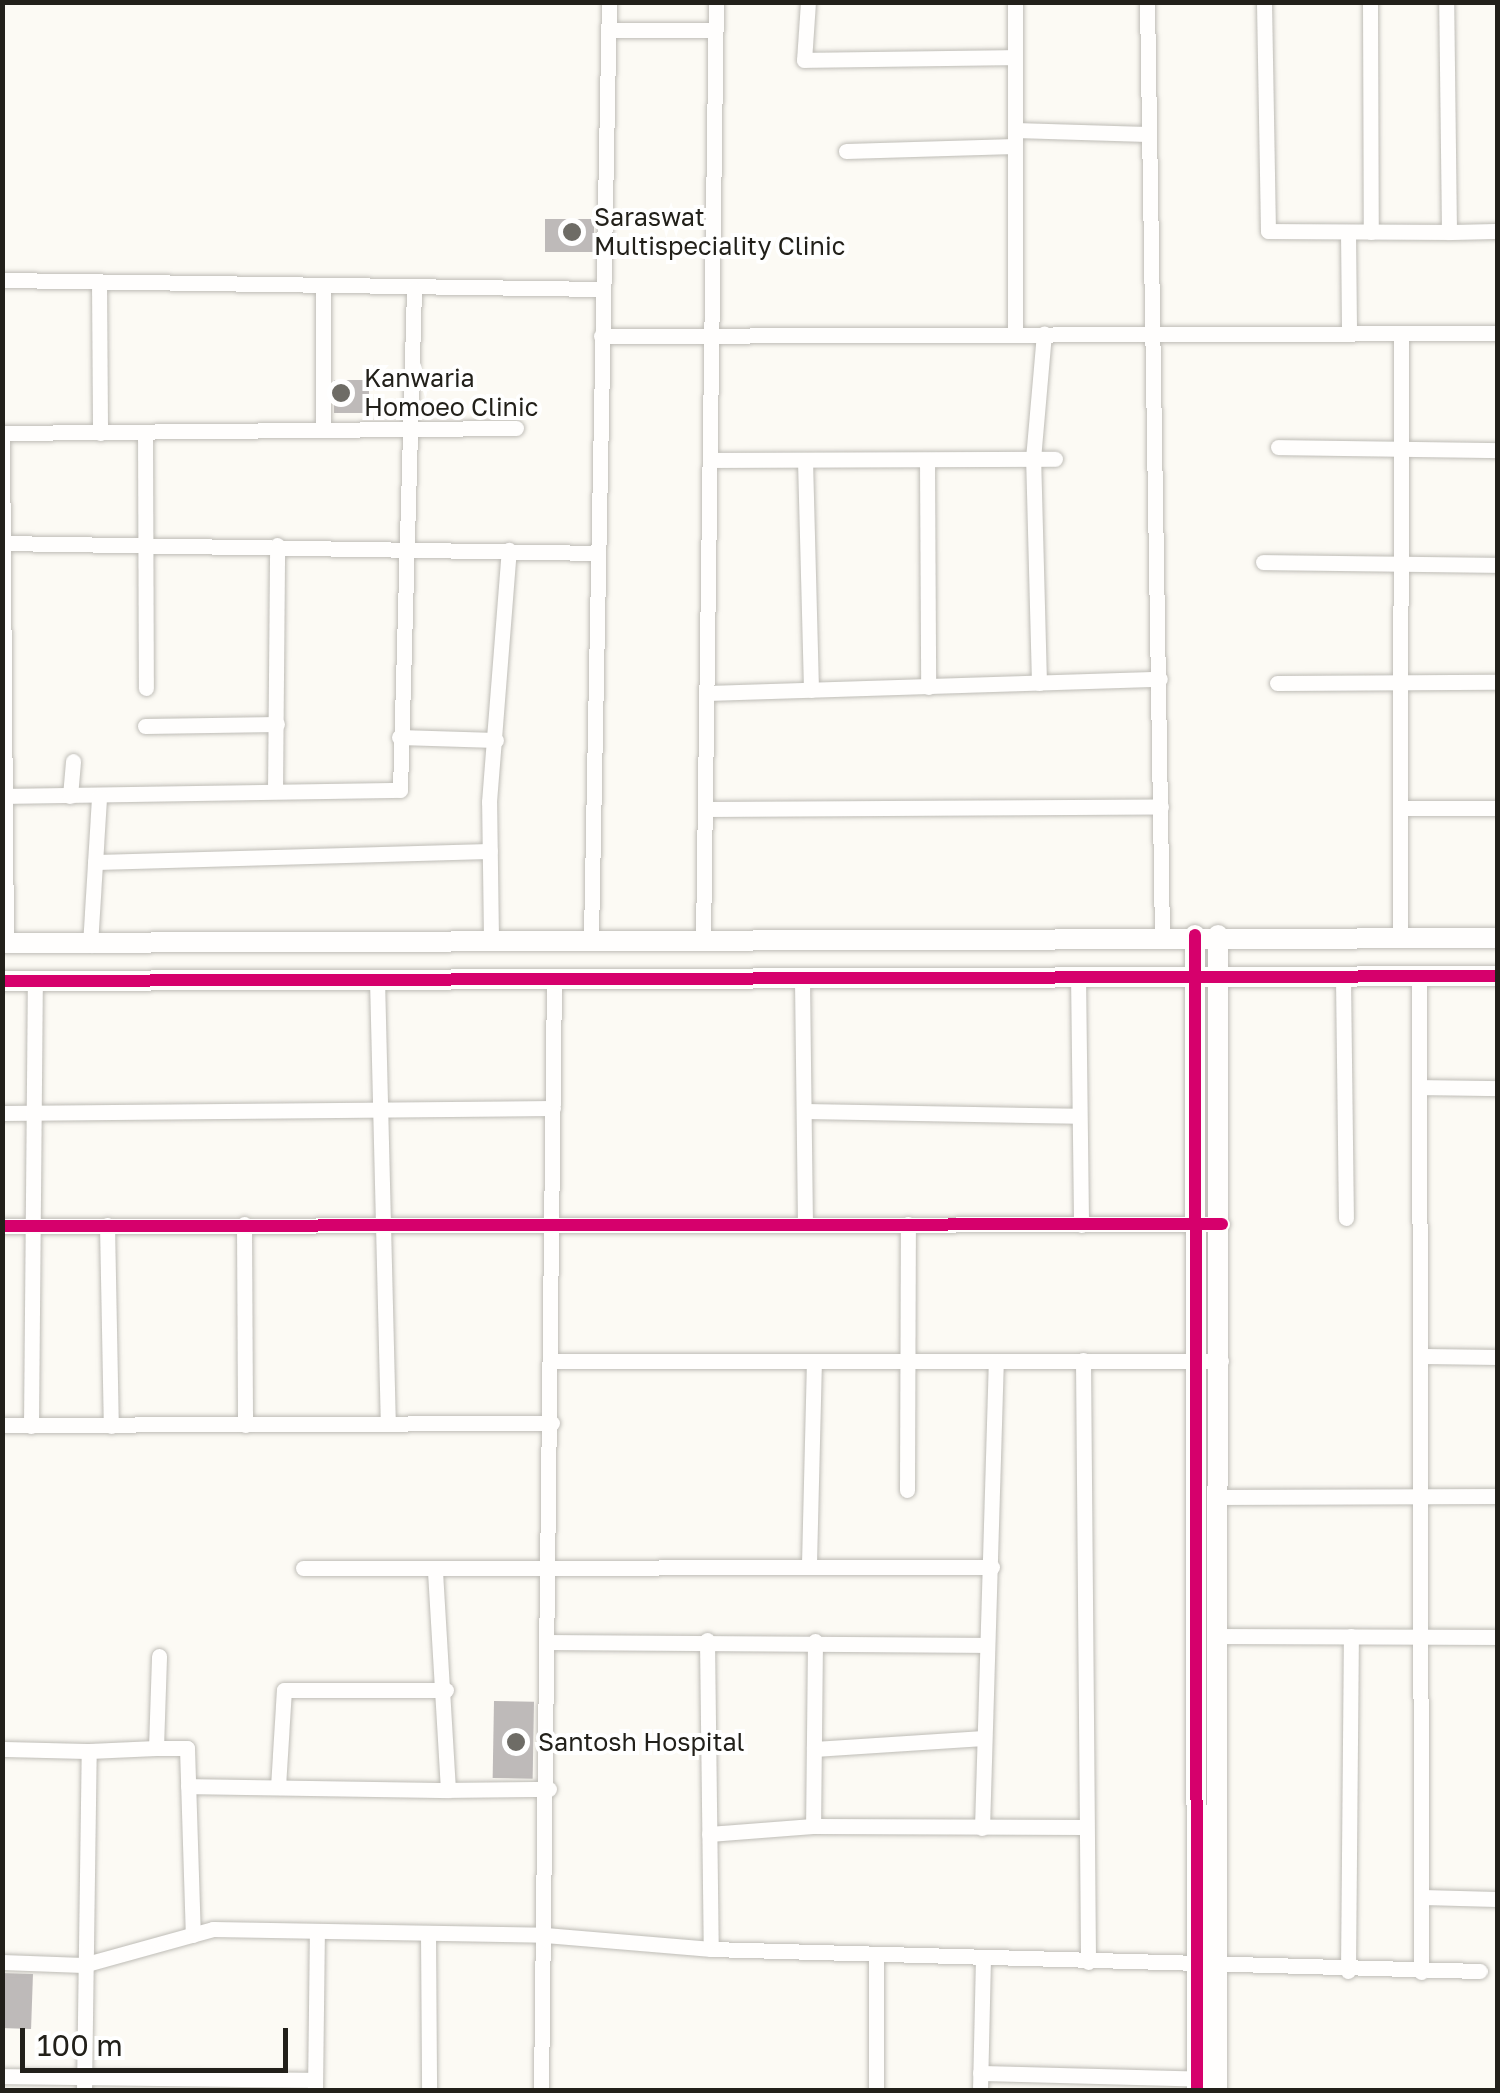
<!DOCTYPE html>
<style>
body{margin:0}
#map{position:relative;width:1500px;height:2093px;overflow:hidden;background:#fcfaf4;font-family:"Golos Text",sans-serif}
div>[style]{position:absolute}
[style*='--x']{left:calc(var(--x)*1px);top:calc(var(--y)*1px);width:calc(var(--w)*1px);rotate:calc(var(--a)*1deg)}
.building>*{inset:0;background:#bebab9;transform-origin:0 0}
.roads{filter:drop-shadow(0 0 2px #bebcb6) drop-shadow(0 0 2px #bebcb6)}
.minor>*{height:15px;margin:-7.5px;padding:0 7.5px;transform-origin:7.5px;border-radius:7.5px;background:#fffefd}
.tertiary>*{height:20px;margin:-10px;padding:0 10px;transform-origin:10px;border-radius:10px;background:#fffefd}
.cycleway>*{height:12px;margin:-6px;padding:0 6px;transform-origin:6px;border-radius:6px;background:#d6006c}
.dots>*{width:28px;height:28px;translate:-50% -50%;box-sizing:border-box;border:5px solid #fff;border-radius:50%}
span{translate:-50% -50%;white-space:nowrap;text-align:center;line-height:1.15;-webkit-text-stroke:8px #fff;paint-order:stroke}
.poi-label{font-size:25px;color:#22201a}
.left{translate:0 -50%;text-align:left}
.frame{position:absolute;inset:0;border:5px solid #22201a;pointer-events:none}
.scale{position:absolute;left:20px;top:2028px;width:268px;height:45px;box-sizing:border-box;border:5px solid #22201a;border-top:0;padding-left:12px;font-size:30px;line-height:35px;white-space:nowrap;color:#22201a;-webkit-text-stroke:8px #fff;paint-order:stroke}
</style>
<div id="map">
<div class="building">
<i style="left:545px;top:219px;width:49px;height:33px"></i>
<i style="left:369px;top:380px;width:33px;height:35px;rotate:90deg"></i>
<i style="left:494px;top:1701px;width:40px;height:77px;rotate:1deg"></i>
<i style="left:2px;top:1973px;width:31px;height:55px;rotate:2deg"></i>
</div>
<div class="roads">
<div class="minor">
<i style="--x:808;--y:2;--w:58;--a:93.9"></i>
<i style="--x:804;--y:60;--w:211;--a:-0.8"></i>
<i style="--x:1015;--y:2;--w:331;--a:90"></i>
<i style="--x:1147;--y:2;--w:933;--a:89.08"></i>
<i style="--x:1264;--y:2;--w:229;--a:89"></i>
<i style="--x:1268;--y:231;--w:181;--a:0.3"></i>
<i style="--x:1449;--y:232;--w:230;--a:-90.7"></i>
<i style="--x:1370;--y:2;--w:230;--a:89.8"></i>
<i style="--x:609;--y:30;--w:106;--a:0"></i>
<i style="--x:1015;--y:130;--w:132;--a:1.7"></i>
<i style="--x:846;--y:151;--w:169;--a:-1.7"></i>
<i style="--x:1348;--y:232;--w:101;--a:89.4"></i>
<i style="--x:1449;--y:232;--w:49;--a:-1.2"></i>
<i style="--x:2;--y:280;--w:601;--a:0.86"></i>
<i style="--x:99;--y:281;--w:152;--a:89.6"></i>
<i style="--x:323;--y:288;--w:142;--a:90"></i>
<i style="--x:601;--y:336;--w:897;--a:-0.19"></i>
<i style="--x:145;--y:432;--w:256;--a:89.8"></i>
<i style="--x:2;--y:433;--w:514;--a:-0.56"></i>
<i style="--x:2;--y:438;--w:505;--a:89.55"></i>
<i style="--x:1278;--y:447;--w:220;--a:0.8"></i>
<i style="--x:710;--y:460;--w:345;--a:-0.2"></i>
<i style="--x:805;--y:460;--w:230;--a:88.5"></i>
<i style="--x:927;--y:460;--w:227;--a:89.7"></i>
<i style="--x:2;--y:543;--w:595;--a:0.96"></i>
<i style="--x:1263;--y:562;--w:235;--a:0.7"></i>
<i style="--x:1039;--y:683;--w:224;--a:-91.5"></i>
<i style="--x:1033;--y:459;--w:126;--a:-85"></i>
<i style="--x:1277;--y:683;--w:221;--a:-0.3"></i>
<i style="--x:707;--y:693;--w:453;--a:-1.8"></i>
<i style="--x:145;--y:726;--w:132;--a:-0.9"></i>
<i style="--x:399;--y:737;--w:97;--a:1.8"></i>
<i style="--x:275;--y:791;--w:246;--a:-89.5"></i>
<i style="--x:8;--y:796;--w:392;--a:-0.9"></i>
<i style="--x:400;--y:790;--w:501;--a:-88.4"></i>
<i style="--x:70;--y:796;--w:35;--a:-85"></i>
<i style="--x:1404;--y:808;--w:94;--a:0"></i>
<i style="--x:705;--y:809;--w:456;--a:-0.3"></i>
<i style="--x:95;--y:862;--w:395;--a:-1.6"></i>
<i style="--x:591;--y:936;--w:934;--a:-88.9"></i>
<i style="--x:491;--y:938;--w:136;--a:-90.8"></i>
<i style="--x:489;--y:802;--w:253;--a:-85.5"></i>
<i style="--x:1400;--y:938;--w:605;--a:-89.91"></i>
<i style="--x:703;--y:939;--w:937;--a:-89.21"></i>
<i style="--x:90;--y:945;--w:149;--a:-86.5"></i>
<i style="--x:1078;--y:974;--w:251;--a:89.3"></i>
<i style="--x:1343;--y:978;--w:240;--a:89.3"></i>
<i style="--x:1419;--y:978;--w:994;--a:89.88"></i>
<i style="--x:377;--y:979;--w:445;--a:88.6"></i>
<i style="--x:802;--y:980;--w:243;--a:89.3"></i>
<i style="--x:1422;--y:1087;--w:76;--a:0.8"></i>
<i style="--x:805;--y:1111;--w:273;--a:1"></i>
<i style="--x:2;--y:1113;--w:551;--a:-0.52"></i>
<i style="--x:244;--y:1224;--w:201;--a:89.7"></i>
<i style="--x:107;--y:1225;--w:201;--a:88.9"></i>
<i style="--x:2;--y:1226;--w:1220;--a:-0.09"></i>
<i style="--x:1423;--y:1356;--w:75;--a:0.8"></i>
<i style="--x:1083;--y:1360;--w:602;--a:89.52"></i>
<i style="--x:553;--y:1361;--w:668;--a:0"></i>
<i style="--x:2;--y:1425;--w:550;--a:-0.21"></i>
<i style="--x:31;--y:1426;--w:445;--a:-89.5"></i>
<i style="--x:907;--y:1490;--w:266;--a:-89.8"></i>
<i style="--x:1220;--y:1497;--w:278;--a:-0.2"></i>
<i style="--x:809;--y:1564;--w:201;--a:-88.6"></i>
<i style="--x:303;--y:1568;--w:689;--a:-0.08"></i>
<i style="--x:1219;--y:1636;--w:279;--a:0.2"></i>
<i style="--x:707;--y:1640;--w:309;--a:89.3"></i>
<i style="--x:711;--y:1949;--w:769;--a:1.64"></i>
<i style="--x:815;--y:1641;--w:185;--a:90.6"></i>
<i style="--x:813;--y:1826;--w:273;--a:0.2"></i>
<i style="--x:552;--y:1642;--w:435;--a:0.4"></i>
<i style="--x:156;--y:1748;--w:31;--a:0"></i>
<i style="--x:187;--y:1748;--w:187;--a:88.2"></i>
<i style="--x:2;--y:1749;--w:87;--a:1.3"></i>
<i style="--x:814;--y:1749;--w:170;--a:-3.7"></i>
<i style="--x:188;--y:1786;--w:260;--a:0.9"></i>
<i style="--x:448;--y:1790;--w:221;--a:-93.4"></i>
<i style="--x:278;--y:1787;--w:97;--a:-86.5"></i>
<i style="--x:284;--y:1690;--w:162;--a:0"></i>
<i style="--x:448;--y:1790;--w:101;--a:-0.6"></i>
<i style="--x:982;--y:1828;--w:467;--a:-88.3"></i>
<i style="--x:709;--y:1834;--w:104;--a:-4.4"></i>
<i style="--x:1421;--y:1897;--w:77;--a:1.5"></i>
<i style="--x:428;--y:1933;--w:157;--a:89.6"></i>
<i style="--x:2;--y:1962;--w:81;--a:2.1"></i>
<i style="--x:83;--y:1965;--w:135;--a:-15.5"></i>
<i style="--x:213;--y:1929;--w:332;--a:1"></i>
<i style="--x:545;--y:1935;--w:167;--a:4.8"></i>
<i style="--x:1348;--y:1971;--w:335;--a:-89.5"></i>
<i style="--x:980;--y:2073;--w:226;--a:1.5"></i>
<i style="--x:2;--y:2076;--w:313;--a:0.7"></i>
<i style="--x:84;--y:2090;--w:339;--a:-89.2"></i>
<i style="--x:89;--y:1751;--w:67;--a:-2.6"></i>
<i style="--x:156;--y:1748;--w:92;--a:-88.1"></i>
<i style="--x:315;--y:2090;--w:159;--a:-89.3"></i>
<i style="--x:541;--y:2090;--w:1111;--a:-89.33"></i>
<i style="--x:876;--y:2090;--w:135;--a:-90"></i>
<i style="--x:980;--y:2090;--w:132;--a:-88.7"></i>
</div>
<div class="tertiary">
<i style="--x:1195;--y:935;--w:1155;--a:89.9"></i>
<i style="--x:2;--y:943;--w:1496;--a:-0.19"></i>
<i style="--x:2;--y:981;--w:1496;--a:-0.19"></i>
<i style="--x:1217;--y:2090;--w:1155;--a:-89.95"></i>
</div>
</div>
<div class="cycleway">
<i style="--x:1195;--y:935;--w:1155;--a:89.9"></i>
<i style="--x:2;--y:981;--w:1496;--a:-0.19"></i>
<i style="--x:2;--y:1226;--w:1220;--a:-0.09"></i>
</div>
<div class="dots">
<i style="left:572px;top:232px;background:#6e6c66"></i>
<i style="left:341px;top:393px;background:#6e6c66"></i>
<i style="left:516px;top:1742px;background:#6e6c66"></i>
</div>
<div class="poi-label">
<span class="left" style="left:594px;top:232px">Saraswat<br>Multispeciality Clinic</span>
<span class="left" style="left:364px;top:393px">Kanwaria<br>Homoeo Clinic</span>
<span class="left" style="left:538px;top:1742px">Santosh Hospital</span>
</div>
<div class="frame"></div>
<div class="scale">100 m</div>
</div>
